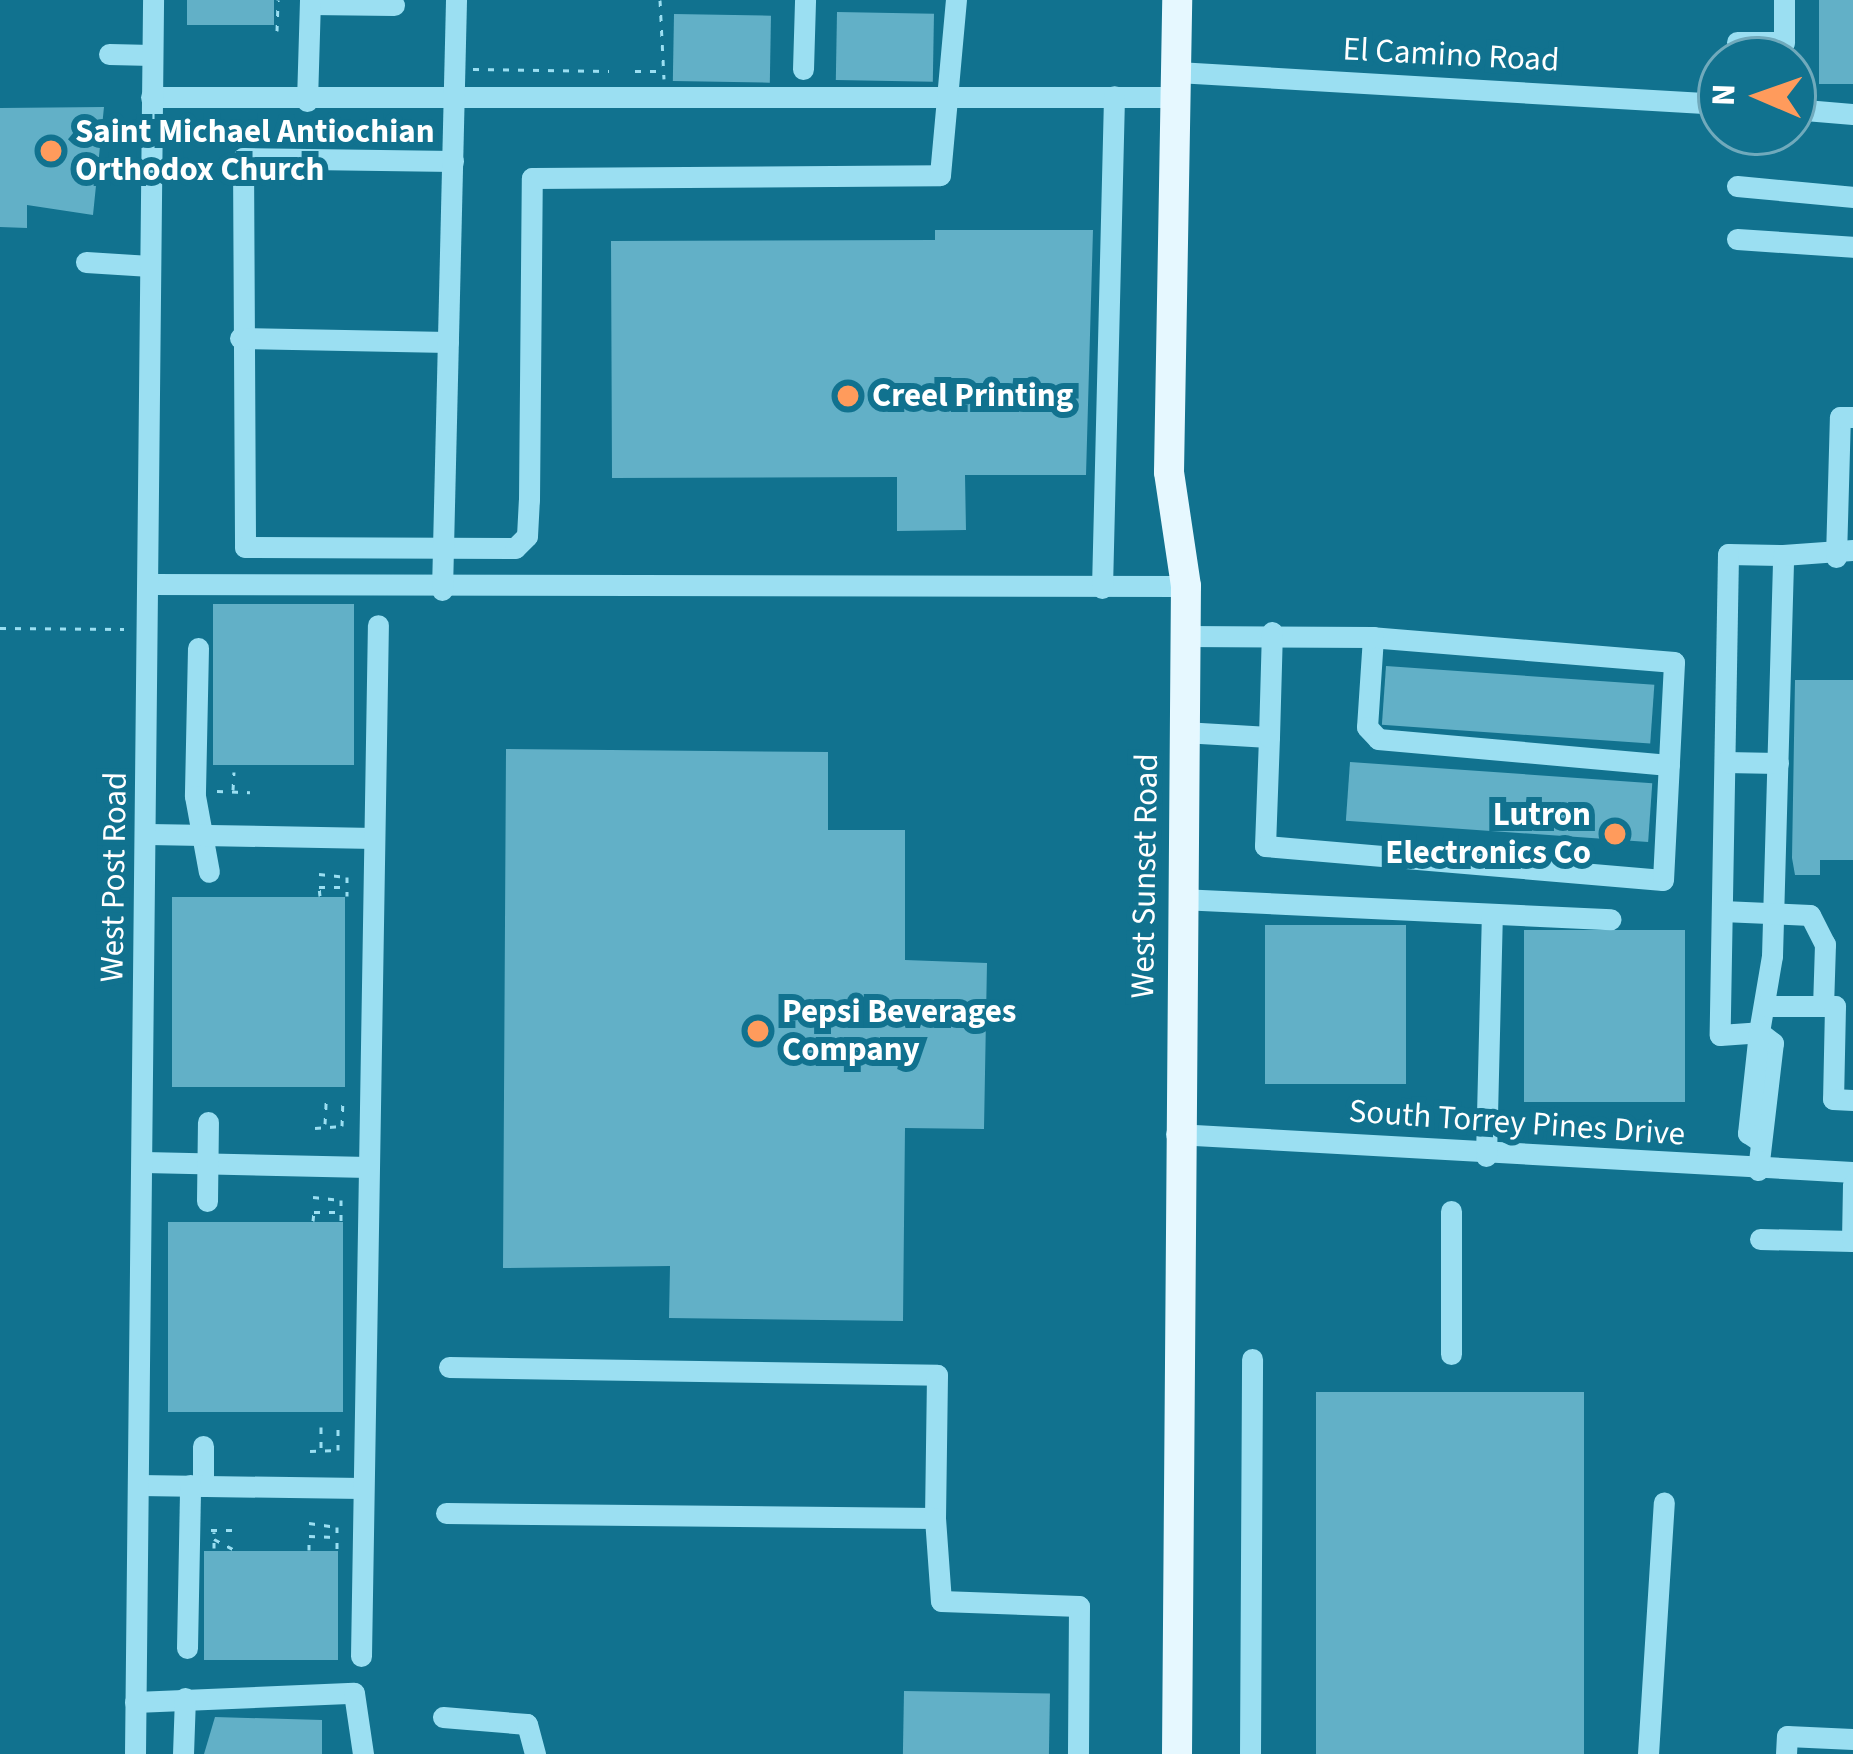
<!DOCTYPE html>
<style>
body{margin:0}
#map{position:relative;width:1853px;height:1754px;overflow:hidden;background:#11728f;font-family:"Source Sans 3",sans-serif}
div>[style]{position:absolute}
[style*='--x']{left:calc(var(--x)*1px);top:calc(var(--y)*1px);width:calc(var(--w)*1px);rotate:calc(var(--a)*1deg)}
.building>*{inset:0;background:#62b0c7;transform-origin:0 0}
.path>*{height:3px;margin-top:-1.5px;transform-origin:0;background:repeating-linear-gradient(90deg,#9bdff2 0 6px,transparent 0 15px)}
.minor>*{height:21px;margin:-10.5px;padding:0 10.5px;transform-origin:10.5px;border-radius:10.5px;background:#9bdff2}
.major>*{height:30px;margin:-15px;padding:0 15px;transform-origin:15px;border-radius:15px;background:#e6f8ff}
.dots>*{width:33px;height:33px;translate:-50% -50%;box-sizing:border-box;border:6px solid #11728f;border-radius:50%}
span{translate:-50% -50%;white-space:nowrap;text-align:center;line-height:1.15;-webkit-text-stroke:12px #11728f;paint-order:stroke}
.street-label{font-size:33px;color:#fff}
.poi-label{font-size:33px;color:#fff;font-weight:700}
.left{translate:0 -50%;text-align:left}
.right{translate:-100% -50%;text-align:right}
.north{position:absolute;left:1697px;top:36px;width:120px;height:120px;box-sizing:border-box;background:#11728f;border:3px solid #70aabc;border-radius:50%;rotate:272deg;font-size:33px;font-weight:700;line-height:48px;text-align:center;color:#fff}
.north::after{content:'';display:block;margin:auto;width:42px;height:54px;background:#ff9b5c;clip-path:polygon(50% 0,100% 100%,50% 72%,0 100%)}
</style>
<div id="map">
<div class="building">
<i style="left:187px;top:0;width:87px;height:25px"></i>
<i style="left:1819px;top:0;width:34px;height:84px"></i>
<i style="left:837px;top:12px;width:97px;height:68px;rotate:1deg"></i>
<i style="left:674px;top:14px;width:97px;height:67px;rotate:1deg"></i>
<i style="clip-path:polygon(104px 107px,93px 215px,27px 205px,27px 228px,0 227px,0 108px)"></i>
<i style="clip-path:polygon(935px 230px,1093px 230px,1086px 475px,965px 475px,966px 530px,897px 531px,897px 477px,612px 478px,611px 241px,935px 240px)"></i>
<i style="left:213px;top:604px;width:141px;height:161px"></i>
<i style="left:1386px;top:666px;width:269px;height:59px;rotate:4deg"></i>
<i style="clip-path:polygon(1795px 680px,1853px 680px,1853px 860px,1820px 860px,1820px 875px,1795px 875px,1792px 858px)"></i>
<i style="clip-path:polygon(506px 749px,828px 752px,828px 830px,905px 830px,905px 960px,987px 963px,984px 1129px,905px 1128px,903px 1321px,669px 1318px,670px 1266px,503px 1268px)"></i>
<i style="left:1350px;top:762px;width:303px;height:59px;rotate:4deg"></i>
<i style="left:172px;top:897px;width:173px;height:190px"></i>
<i style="left:1265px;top:925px;width:141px;height:159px"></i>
<i style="left:1524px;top:930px;width:161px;height:172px"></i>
<i style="left:168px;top:1222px;width:175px;height:190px"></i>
<i style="left:1584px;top:1392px;width:362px;height:268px;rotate:90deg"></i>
<i style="left:204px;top:1551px;width:134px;height:109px"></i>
<i style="left:904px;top:1691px;width:146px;height:63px;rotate:1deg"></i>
<i style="clip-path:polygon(215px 1717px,322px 1720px,322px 1754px,204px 1754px)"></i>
</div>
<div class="path">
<i style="--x:660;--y:0;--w:79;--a:87.1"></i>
<i style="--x:277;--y:31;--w:31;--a:-88"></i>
<i style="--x:473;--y:69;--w:136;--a:0.8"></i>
<i style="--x:635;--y:71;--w:21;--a:0"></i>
<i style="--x:0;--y:628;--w:124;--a:0.5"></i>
<i style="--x:233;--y:790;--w:18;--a:-87"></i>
<i style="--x:217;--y:791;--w:33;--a:2"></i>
<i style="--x:319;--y:874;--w:28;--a:6"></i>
<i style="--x:347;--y:877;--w:19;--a:90"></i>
<i style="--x:320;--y:896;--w:9;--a:-96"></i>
<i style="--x:319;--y:887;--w:26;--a:0"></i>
<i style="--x:325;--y:1124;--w:22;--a:-87"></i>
<i style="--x:315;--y:1128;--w:27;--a:-4"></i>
<i style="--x:342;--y:1126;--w:23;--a:-88"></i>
<i style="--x:313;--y:1197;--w:28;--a:6"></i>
<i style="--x:341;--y:1200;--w:21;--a:90"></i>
<i style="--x:313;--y:1221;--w:9;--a:-84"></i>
<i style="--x:314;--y:1212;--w:26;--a:0"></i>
<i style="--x:321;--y:1448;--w:21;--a:-90"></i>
<i style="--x:310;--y:1451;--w:28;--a:-2"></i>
<i style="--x:338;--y:1450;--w:23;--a:-90"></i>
<i style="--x:309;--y:1523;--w:28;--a:8"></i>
<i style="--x:337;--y:1527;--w:23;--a:90"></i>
<i style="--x:211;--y:1530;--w:22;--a:0"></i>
<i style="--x:214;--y:1539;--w:21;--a:28"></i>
<i style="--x:214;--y:1548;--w:16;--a:-90"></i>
<i style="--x:309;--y:1550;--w:14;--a:-90"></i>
<i style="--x:309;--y:1536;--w:26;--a:2"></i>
</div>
<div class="minor">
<i style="--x:310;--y:4;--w:84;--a:0.7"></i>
<i style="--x:1737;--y:42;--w:47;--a:0"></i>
<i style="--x:1784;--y:42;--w:42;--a:-90"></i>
<i style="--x:109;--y:54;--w:43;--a:1.3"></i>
<i style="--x:803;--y:69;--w:69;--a:-88.3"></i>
<i style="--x:1177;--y:72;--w:545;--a:3.37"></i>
<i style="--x:151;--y:97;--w:1024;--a:0"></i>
<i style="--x:307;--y:101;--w:101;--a:-88.3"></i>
<i style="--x:1793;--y:109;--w:60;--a:4.8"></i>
<i style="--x:453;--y:161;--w:210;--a:-179.2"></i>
<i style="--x:243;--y:158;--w:389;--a:89.7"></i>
<i style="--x:245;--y:547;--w:270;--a:0.2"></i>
<i style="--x:515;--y:548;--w:17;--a:-45"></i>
<i style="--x:527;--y:536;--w:36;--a:-87"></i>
<i style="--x:529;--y:500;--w:322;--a:-89.5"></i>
<i style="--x:532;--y:178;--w:408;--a:-0.4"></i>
<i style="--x:940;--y:175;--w:176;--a:-84.8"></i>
<i style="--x:1737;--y:186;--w:117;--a:5.4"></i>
<i style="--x:1737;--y:239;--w:116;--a:3.9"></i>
<i style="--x:86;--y:262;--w:64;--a:3.6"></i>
<i style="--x:240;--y:338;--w:208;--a:1.1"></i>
<i style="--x:1783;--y:555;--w:55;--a:-179"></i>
<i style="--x:1728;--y:554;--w:481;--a:91"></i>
<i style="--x:1720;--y:1035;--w:39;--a:-4"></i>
<i style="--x:1759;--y:1032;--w:77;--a:-80.3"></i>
<i style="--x:1772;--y:956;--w:401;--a:-88.4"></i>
<i style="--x:1783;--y:555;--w:70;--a:-4.1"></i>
<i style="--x:1836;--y:557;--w:140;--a:-88.4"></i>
<i style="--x:1840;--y:417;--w:13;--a:0"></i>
<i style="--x:149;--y:584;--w:1037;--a:0.11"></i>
<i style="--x:1102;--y:588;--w:492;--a:-88.6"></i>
<i style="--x:442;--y:590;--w:590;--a:-88.64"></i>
<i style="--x:1373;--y:637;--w:90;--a:93.8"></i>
<i style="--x:1367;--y:727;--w:16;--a:47"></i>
<i style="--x:1378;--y:739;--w:292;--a:5.1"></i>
<i style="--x:198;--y:648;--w:148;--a:91.2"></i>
<i style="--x:195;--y:796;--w:77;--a:79.6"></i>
<i style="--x:1183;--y:732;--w:86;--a:3.3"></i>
<i style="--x:1269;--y:737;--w:109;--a:92.1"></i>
<i style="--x:1265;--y:846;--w:399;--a:4.9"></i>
<i style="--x:1663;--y:880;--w:218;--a:-87.1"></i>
<i style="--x:1674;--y:662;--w:302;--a:-175.3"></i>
<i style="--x:1373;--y:637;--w:188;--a:-179.7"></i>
<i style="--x:1269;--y:737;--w:105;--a:-88.4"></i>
<i style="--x:1725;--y:762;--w:53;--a:1.1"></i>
<i style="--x:148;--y:834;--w:226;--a:1"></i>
<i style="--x:1180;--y:899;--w:431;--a:2.7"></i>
<i style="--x:1722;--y:911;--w:88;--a:2.6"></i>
<i style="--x:1810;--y:915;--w:33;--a:63"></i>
<i style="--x:1825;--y:944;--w:62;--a:91.8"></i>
<i style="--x:1764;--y:1006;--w:71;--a:0"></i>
<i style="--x:1835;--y:1006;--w:93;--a:91.2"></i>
<i style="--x:1833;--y:1099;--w:20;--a:3"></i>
<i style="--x:1176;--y:1134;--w:678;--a:3.21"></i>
<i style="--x:1486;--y:1156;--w:242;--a:-88.6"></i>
<i style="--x:144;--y:1162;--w:224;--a:1.3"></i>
<i style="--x:1758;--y:1170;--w:128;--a:-83.3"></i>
<i style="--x:1773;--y:1043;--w:18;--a:-142"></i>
<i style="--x:1759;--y:1032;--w:102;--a:96.2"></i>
<i style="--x:1748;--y:1133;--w:14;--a:34"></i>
<i style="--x:207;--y:1201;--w:79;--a:-89.3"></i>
<i style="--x:1451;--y:1211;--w:143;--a:90"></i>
<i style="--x:1760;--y:1239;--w:93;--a:1.2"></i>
<i style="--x:1852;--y:1241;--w:57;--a:-89"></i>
<i style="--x:449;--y:1367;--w:488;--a:0.9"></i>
<i style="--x:937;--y:1375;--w:143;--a:90.8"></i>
<i style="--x:203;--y:1446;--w:40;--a:90"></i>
<i style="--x:139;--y:1485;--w:223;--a:0.8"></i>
<i style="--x:446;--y:1513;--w:489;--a:0.6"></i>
<i style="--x:935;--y:1518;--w:83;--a:85.9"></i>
<i style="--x:941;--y:1601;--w:138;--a:2.1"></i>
<i style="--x:1079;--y:1606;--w:148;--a:90.4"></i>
<i style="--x:187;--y:1648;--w:163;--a:-88.9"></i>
<i style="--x:361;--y:1656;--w:1031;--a:-89.06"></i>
<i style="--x:135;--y:1702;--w:219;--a:-2.4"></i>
<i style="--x:354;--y:1693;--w:62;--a:81.6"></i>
<i style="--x:443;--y:1717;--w:84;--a:4.8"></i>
<i style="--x:527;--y:1724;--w:31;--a:75"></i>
<i style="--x:135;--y:1754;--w:1754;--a:-89.41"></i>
<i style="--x:183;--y:1754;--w:56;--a:-88"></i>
<i style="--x:1250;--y:1754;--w:395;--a:-89.7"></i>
<i style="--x:1648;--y:1754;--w:252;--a:-86.4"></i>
<i style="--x:1786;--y:1754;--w:18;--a:-87"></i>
<i style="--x:1787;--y:1736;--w:66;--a:2.6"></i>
</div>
<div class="major">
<i style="--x:1177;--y:1754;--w:1168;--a:-89.56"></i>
<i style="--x:1186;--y:586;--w:115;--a:-98.5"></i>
<i style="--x:1169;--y:472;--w:472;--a:-89"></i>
</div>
<div class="dots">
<i style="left:51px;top:151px;background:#ff9b5c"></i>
<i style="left:848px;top:396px;background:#ff9b5c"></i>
<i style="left:1615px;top:834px;background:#ff9b5c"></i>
<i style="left:758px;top:1031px;background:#ff9b5c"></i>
</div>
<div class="street-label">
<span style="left:1451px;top:55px;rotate:3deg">El Camino Road</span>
<span style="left:1145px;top:876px;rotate:-89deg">West Sunset Road</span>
<span style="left:114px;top:877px;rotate:-89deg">West Post Road</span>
<span style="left:1517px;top:1123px;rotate:4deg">South Torrey Pines Drive</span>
</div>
<div class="poi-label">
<span class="left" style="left:75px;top:151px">Saint Michael Antiochian<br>Orthodox Church</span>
<span class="left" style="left:872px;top:396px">Creel Printing</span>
<span class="right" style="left:1591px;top:834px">Lutron<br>Electronics Co</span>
<span class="left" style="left:782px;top:1031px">Pepsi Beverages<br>Company</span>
</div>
<div class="north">N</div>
</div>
